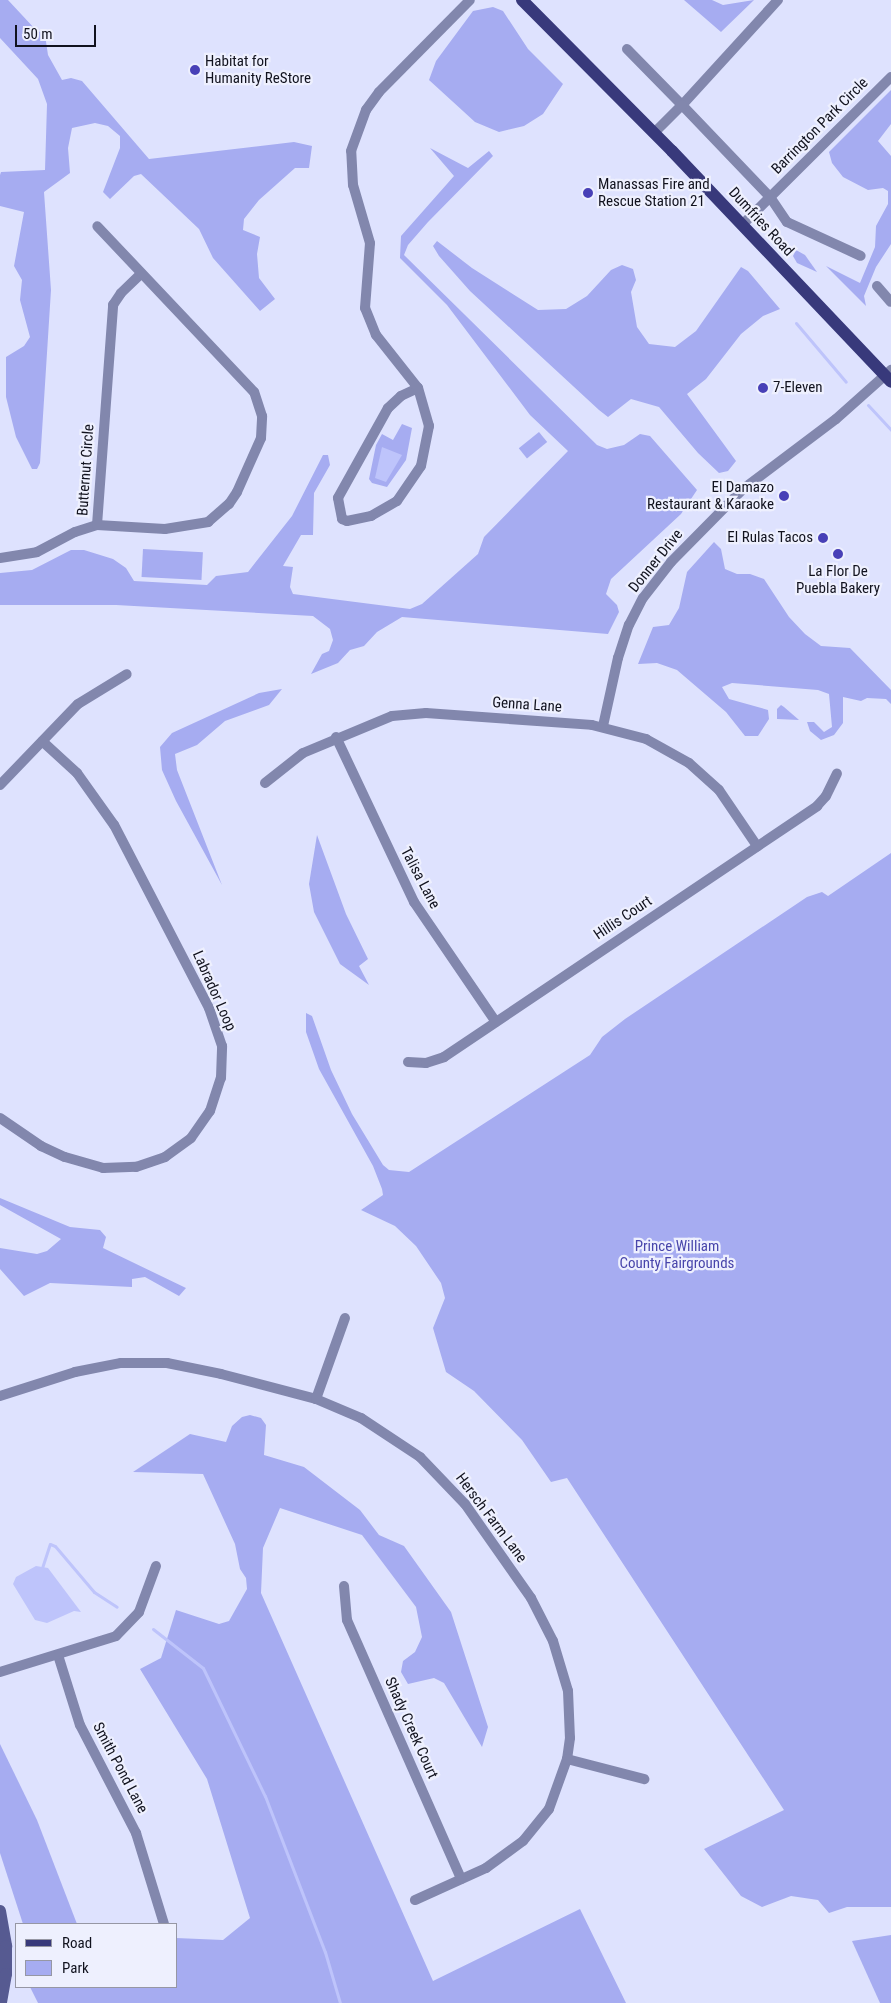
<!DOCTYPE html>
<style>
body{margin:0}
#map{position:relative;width:891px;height:2003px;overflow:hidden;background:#dee2fe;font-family:"Roboto Condensed",sans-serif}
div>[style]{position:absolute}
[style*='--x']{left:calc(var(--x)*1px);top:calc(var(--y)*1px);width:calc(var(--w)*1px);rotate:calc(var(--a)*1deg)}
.green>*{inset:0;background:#a6acf1;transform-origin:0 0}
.water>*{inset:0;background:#bec4fb}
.stream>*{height:3px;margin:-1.5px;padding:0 1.5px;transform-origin:1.5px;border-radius:1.5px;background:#bec4fb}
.street>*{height:10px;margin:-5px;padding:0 5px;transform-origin:5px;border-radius:5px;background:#8287ad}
.secondary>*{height:12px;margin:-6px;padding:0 6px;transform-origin:6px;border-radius:6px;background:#565a91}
.primary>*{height:12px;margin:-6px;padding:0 6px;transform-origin:6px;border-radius:6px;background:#38397b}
.dots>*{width:14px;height:14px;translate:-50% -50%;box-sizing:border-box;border:2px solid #eef0fe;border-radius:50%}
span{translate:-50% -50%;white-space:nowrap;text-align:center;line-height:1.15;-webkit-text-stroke:4.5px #eef0fe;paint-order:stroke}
.poi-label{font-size:15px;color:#11121e}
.left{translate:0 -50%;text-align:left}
.right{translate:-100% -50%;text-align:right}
.street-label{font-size:15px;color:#11121e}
.park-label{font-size:15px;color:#4845ab}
.legend{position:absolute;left:15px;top:1923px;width:162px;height:65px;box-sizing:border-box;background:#eef0fe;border:1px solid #9697a4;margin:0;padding:6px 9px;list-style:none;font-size:15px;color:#11121e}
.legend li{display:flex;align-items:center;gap:10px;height:25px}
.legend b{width:25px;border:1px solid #9697a4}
.scale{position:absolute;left:15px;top:25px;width:81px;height:22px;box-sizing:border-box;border:2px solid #11121e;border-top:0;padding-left:6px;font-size:15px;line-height:18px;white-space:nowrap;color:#11121e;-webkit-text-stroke:4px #eef0fe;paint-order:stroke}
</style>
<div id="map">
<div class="green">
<i style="clip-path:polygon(0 0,8px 0,35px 29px,45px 35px,48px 55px,62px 80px,71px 78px,82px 81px,149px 159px,294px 142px,312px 146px,309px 168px,295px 168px,259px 200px,244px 219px,243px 230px,260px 237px,257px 254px,259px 278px,275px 299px,260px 311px,213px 258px,199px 229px,141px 174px,134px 176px,110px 199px,103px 192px,120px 148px,120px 136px,108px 126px,95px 123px,72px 128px,68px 148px,70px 173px,44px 192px,51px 290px,40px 463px,37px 469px,32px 469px,16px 437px,6px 397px,6px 357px,24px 346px,30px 337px,20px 300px,22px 280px,14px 266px,24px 212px,0 206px,0 175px,1px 172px,45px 170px,47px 104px,38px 79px,0 38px)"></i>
<i style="clip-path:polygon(684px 0,712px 0,723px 5px,754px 0,721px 32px)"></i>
<i style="clip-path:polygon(493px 7px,503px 11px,528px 49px,563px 84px,543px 114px,524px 126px,499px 132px,475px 122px,429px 80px,436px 61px,473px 11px)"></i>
<i style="clip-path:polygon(891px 90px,891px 124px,878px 141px,891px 156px,891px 244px,876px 267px,864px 296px,866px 306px,826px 266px,860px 283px,875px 247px,876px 226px,888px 204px,888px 191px,883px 188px,868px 190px,843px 177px,832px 163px,829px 152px)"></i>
<i style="clip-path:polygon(430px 148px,468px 168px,489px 151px,493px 156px,428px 222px,408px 245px,404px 255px,597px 445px,607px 449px,624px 445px,640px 434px,650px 436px,697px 490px,681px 514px,611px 579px,606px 594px,617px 605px,619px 612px,608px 634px,402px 617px,377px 632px,364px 646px,350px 650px,338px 663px,311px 674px,322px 654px,329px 651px,333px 640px,330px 629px,313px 616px,116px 605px,0 605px,0 573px,32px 570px,71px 550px,84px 550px,113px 559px,126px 568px,134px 581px,207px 585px,216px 576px,248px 572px,292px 516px,323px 455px,328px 455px,330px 465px,314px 493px,313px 535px,301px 535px,283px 566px,293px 567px,290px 587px,293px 594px,410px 609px,422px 604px,478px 554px,484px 537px,568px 451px,530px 415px,447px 305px,400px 258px,401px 236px,454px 176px)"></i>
<i style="clip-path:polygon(437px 241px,472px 268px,538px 310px,566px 309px,587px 296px,611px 270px,622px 265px,633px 269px,636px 280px,631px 292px,637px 327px,649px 344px,675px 347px,696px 331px,741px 267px,748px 271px,780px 309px,763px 316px,741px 334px,706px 379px,687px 394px,736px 461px,728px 471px,719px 473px,698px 453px,659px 407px,631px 399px,608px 417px,599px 410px,470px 291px,439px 256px,433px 246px)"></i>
<i style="clip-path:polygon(796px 250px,805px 255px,817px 272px,797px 263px,793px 256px)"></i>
<i style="clip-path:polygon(402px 424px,412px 428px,406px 460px,387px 487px,372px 483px,369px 479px,376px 445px,382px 434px,393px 440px)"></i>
<i style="left:539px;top:432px;width:13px;height:26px;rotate:51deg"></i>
<i style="clip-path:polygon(714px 542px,721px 549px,725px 569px,737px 574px,750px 574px,764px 579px,789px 617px,805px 634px,821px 646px,850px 648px,891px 690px,891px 704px,886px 699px,867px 698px,861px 701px,843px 697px,843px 723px,834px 735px,821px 740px,810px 731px,807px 722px,814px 722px,824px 732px,832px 727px,829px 694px,818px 690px,732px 683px,722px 687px,729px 699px,768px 710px,769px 719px,758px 736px,745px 736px,726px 712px,677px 670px,657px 663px,638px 664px,653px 627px,669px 625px,679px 608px,687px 572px)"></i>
<i style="left:143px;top:549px;width:60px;height:28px;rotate:3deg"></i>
<i style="clip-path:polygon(282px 689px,269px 705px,225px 721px,197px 745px,175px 754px,177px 770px,222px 885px,176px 801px,162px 770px,160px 747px,172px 733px,259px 693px)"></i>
<i style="clip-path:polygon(781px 705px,784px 707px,799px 720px,777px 719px,777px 709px)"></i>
<i style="clip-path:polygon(317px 835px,346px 914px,368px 959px,359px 966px,369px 985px,340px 964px,314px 912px,309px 884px)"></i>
<i style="clip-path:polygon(891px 853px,891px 1907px,847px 1907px,829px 1913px,818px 1900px,791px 1896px,762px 1907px,741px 1896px,704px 1849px,784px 1810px,567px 1478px,551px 1482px,522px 1440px,474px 1391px,446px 1372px,433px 1328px,445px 1298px,441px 1283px,416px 1246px,395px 1226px,361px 1210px,383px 1195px,382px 1189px,373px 1166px,319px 1069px,306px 1032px,306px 1013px,312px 1016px,331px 1070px,352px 1114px,383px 1165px,389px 1170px,409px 1172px,590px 1055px,602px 1037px,625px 1019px,807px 897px,822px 892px,828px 896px)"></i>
<i style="clip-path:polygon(0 1198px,70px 1227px,100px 1230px,106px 1237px,103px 1248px,186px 1288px,179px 1296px,145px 1277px,132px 1279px,132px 1287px,50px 1283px,24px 1296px,0 1269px,0 1248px,37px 1254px,47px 1251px,61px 1239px,0 1205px)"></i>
<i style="clip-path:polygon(250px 1415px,261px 1418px,266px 1425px,264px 1455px,304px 1467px,360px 1510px,379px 1535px,404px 1546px,451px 1612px,488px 1727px,482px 1747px,444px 1683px,434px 1678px,408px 1684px,401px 1672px,403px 1661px,415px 1652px,422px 1637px,416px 1607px,362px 1535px,280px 1508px,263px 1548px,261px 1593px,433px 1981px,580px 1909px,626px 2003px,38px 2003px,30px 1987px,176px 1987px,176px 1938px,223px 1940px,250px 1918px,207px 1779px,140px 1669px,161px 1658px,176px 1610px,219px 1624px,229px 1621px,247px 1589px,246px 1578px,240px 1569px,235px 1544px,203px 1474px,133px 1472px,190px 1434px,226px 1442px,232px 1426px,242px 1417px)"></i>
<i style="clip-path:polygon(0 1744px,37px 1820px,77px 1924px,23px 1924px,0 1853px)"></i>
<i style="clip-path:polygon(891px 1935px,891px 2003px,880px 2003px,852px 1941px)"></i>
</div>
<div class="water">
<i style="clip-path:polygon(382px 447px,402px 455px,386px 482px,375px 478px)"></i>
<i style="clip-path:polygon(36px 1566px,48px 1568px,81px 1612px,74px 1611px,47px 1623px,35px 1620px,13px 1584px,16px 1577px)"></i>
</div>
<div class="stream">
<i style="--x:796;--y:323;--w:77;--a:49.7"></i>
<i style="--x:868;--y:405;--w:34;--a:47"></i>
<i style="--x:42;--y:1568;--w:25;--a:-72"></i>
<i style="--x:50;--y:1544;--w:5;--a:22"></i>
<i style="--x:55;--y:1546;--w:60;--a:49.7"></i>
<i style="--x:94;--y:1592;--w:27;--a:33"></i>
<i style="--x:153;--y:1629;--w:63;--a:38"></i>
<i style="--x:203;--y:1668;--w:142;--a:64.2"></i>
<i style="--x:265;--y:1796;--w:167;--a:69"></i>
<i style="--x:325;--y:1952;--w:53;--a:73.6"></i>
</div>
<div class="street">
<i style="--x:778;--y:0;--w:142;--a:132.4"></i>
<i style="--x:682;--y:105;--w:127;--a:46.3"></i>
<i style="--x:770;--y:197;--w:30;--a:56"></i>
<i style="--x:787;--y:222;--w:81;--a:24.7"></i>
<i style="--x:627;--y:49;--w:78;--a:45.5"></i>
<i style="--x:682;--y:105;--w:40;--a:135"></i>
<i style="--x:742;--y:225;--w:210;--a:-44.8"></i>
<i style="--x:877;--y:286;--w:21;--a:49"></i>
<i style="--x:418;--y:388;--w:19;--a:155"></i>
<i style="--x:401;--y:396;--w:18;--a:137"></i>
<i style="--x:388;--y:408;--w:103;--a:119.1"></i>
<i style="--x:338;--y:498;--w:21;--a:79"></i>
<i style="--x:342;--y:519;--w:5;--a:22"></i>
<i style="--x:347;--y:521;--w:25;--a:-12"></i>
<i style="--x:371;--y:516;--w:30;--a:-30"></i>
<i style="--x:397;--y:501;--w:42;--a:-55.6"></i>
<i style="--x:421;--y:466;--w:41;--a:-78.7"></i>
<i style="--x:429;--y:426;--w:40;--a:-106"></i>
<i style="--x:418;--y:388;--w:68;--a:-128.4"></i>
<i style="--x:376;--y:335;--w:29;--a:-112"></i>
<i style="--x:365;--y:308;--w:65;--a:-85.6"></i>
<i style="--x:370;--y:243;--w:60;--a:-106.3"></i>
<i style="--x:353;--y:185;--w:34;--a:-93"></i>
<i style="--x:351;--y:151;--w:44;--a:-69.9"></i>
<i style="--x:366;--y:110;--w:22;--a:-54"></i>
<i style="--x:379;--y:92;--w:129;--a:-45.3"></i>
<i style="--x:97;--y:525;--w:221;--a:-85.8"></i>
<i style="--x:113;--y:305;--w:14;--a:-56"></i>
<i style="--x:121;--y:293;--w:28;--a:-44"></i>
<i style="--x:0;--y:558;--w:37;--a:-9"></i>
<i style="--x:37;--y:552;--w:43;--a:-27.8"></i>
<i style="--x:75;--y:532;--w:23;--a:-18"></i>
<i style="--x:97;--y:525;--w:68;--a:3.4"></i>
<i style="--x:165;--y:529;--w:44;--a:-9.2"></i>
<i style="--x:208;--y:522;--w:28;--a:-41"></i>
<i style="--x:229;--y:504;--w:14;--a:-56"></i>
<i style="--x:237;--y:492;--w:59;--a:-66"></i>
<i style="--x:261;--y:438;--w:22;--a:-87"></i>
<i style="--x:262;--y:416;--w:25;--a:-108"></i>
<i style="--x:254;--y:392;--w:228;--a:-133.4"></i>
<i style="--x:603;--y:726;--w:70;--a:-77.6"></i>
<i style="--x:618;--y:658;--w:35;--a:-72"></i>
<i style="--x:629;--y:625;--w:30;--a:-63"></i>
<i style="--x:643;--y:598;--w:46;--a:-52.1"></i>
<i style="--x:671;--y:562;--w:103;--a:-45.4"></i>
<i style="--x:743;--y:489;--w:116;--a:-37"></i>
<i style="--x:836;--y:419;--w:74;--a:-41.7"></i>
<i style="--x:336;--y:737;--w:183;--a:64.7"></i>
<i style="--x:414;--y:902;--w:145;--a:55.7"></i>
<i style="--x:265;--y:783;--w:48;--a:-38.3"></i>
<i style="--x:303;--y:753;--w:96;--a:-22.6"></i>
<i style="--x:392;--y:716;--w:34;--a:-5"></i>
<i style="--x:426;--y:713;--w:166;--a:4.1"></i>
<i style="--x:592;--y:725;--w:56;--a:14.5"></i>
<i style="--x:646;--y:739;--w:49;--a:29.2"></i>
<i style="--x:689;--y:763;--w:40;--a:42"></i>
<i style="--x:719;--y:790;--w:68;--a:55.8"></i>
<i style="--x:0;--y:785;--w:112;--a:-46.1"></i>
<i style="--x:78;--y:704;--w:57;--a:-31.5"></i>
<i style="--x:408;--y:1062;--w:18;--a:3"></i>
<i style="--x:426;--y:1063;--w:19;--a:-18"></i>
<i style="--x:444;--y:1057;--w:450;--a:-33.9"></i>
<i style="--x:817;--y:806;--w:13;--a:-48"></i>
<i style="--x:826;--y:796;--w:25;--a:-64"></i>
<i style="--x:0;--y:1118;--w:50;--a:34.3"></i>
<i style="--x:41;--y:1146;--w:26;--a:25"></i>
<i style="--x:65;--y:1157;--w:40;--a:16"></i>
<i style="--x:103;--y:1168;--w:33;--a:-2"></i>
<i style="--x:136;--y:1167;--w:31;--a:-19"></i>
<i style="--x:165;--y:1157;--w:32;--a:-36"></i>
<i style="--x:191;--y:1138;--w:33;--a:-55"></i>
<i style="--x:210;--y:1111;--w:35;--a:-72"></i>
<i style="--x:221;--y:1078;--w:32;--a:-88"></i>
<i style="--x:222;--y:1046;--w:40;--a:-108.9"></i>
<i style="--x:209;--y:1008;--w:206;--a:-117.4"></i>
<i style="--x:114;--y:825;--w:64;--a:-125.4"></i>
<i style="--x:77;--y:773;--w:47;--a:-137.6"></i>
<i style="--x:0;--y:1396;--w:79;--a:-17.7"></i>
<i style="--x:75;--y:1372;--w:47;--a:-11.1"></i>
<i style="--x:121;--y:1363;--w:46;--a:0"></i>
<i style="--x:167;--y:1363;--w:55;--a:11.5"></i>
<i style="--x:221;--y:1374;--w:98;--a:14.7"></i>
<i style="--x:316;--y:1399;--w:49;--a:22.9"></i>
<i style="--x:361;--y:1418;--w:71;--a:33.5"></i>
<i style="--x:420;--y:1457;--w:65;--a:46.2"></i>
<i style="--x:465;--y:1504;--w:115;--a:54.9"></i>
<i style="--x:531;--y:1598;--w:48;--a:62.9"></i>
<i style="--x:553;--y:1641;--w:52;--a:73.3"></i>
<i style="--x:568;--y:1691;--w:47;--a:87.6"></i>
<i style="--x:570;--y:1738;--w:21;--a:98"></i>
<i style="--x:567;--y:1759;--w:53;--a:109.8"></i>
<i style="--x:549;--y:1809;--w:41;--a:129.1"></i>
<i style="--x:523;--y:1841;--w:46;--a:143.9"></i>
<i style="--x:486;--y:1868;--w:78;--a:155.7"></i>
<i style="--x:316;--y:1399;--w:86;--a:-70.3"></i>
<i style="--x:344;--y:1586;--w:34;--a:85"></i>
<i style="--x:347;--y:1620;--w:283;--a:66.2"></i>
<i style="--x:58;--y:1655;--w:73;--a:72.6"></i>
<i style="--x:80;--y:1725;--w:122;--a:62.6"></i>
<i style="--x:136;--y:1833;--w:95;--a:72.9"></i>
<i style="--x:0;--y:1672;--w:121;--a:-17.2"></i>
<i style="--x:116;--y:1636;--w:33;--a:-46"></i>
<i style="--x:139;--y:1612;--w:49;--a:-69.7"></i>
<i style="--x:567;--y:1759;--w:80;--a:14.6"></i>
</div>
<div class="secondary">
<i style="--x:0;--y:1911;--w:36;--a:80"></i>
<i style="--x:6;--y:1946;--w:28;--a:90"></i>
<i style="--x:6;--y:1974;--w:29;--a:100"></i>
</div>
<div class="primary">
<i style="--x:522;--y:0;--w:213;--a:45.2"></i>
<i style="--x:672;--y:151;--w:318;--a:46.5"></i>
</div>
<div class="dots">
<i style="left:195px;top:70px;background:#4840b7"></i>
<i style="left:588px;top:193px;background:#4840b7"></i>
<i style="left:763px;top:388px;background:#4840b7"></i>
<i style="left:784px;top:496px;background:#4840b7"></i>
<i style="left:823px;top:538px;background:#4840b7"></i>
<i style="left:838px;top:554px;background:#4840b7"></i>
</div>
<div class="poi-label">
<span class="left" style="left:205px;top:70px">Habitat for<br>Humanity ReStore</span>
<span class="left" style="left:598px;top:193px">Manassas Fire and<br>Rescue Station 21</span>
<span class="left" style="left:773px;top:388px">7-Eleven</span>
<span class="right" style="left:774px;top:496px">El Damazo<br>Restaurant &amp; Karaoke</span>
<span class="right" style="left:813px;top:538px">El Rulas Tacos</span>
<span style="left:838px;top:580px">La Flor De<br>Puebla Bakery</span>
</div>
<div class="street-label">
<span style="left:820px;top:126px;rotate:-45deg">Barrington Park Circle</span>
<span style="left:761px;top:222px;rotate:47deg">Dumfries Road</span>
<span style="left:86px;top:470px;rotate:-86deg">Butternut Circle</span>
<span style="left:656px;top:561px;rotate:-51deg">Donner Drive</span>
<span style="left:527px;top:705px;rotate:4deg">Genna Lane</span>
<span style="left:420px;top:878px;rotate:62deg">Talisa Lane</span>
<span style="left:623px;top:918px;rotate:-34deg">Hillis Court</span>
<span style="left:214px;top:991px;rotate:66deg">Labrador Loop</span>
<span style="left:491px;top:1518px;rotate:53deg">Hersch Farm Lane</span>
<span style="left:411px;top:1728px;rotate:66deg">Shady Creek Court</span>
<span style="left:120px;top:1768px;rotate:62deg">Smith Pond Lane</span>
</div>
<div class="park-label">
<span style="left:677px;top:1255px">Prince William<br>County Fairgrounds</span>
</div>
<ul class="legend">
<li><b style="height:6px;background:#38397b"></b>Road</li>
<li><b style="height:14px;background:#a6acf1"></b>Park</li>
</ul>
<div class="scale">50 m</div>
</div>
